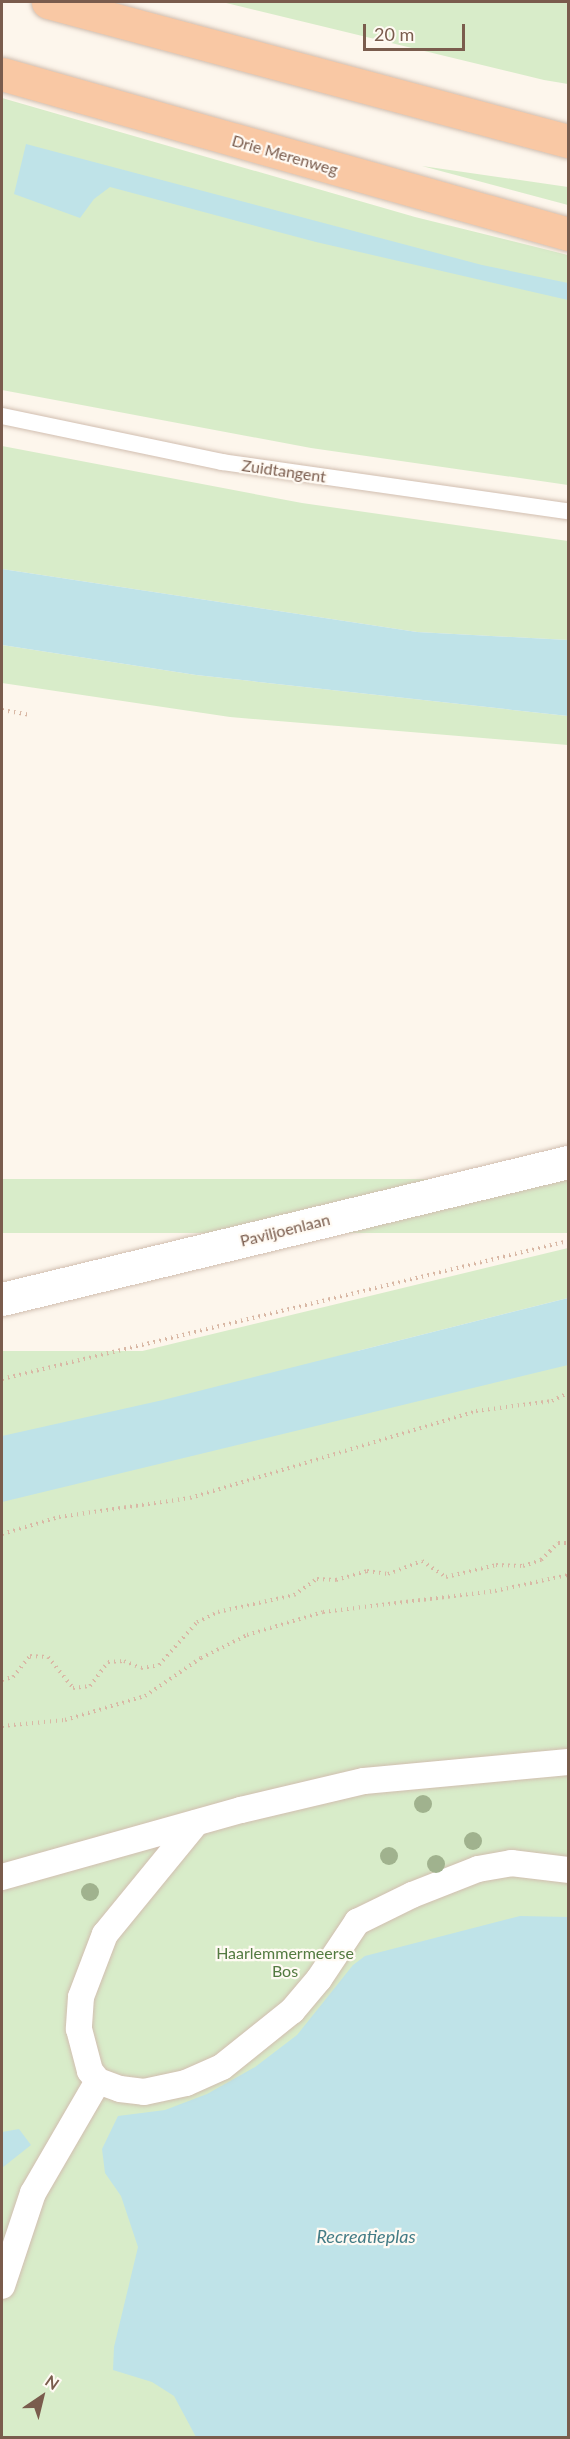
<!DOCTYPE html>
<style>
body{margin:0}
#map{position:relative;width:570px;height:2439px;overflow:hidden;background:#fdf6ec;font-family:Lato,sans-serif}
div>[style]{position:absolute}
[style*='--x']{left:calc(var(--x)*1px);top:calc(var(--y)*1px);width:calc(var(--w)*1px);rotate:calc(var(--a)*1deg)}
.green>*{inset:0;background:#d8ecc9;transform-origin:0 0}
.water>*{inset:0;background:#bfe3e8}
.path>*{height:4px;margin-top:-2px;transform-origin:0;background:repeating-linear-gradient(90deg,#d9b8a5 0 1.5px,transparent 0 6px)}
.roads{filter:drop-shadow(0 0 2px #d1beb0) drop-shadow(0 0 2px #d1beb0)}
.service>*{height:16px;margin:-8px;padding:0 8px;transform-origin:8px;border-radius:8px;background:#fff}
.pedestrian>*{height:26px;margin:-13px;padding:0 13px;transform-origin:13px;border-radius:13px;background:#fff}
.minor>*{height:33px;margin:-16.5px;padding:0 16.5px;transform-origin:16.5px;border-radius:16.5px;background:#fff}
.trunk>*{height:33px;margin:-16.5px;padding:0 16.5px;transform-origin:16.5px;border-radius:16.5px;background:#f9c8a4}
.trees>*{width:18px;height:18px;margin:-9px;border-radius:50%;background:#a0b28e}
span{translate:-50% -50%;white-space:nowrap;text-align:center;line-height:1.15;-webkit-text-stroke:4.5px #fffaf3;paint-order:stroke}
.street-label{font-size:16px;color:#7a5c4d}
.park-label{font-size:16px;color:#537a41}
.water-label{font-size:18px;color:#437c86;font-style:italic}
.frame{position:absolute;inset:0;border:3px solid #7a5c4d;pointer-events:none}
.north{position:absolute;left:12px;top:2367px;width:60px;height:60px;-webkit-text-stroke:4px #fffaf3;paint-order:stroke;rotate:35deg;font-size:16px;font-weight:700;line-height:24px;text-align:center;color:#7a5c4d}
.north::after{content:'';display:block;margin:auto;width:21px;height:27px;background:#7a5c4d;clip-path:polygon(50% 0,100% 100%,50% 72%,0 100%)}
.scale{position:absolute;left:363px;top:24px;width:102px;height:27px;box-sizing:border-box;border:3px solid #7a5c4d;border-top:0;padding-left:8px;font-size:18px;line-height:21px;white-space:nowrap;color:#7a5c4d;-webkit-text-stroke:4px #fffaf3;paint-order:stroke}
</style>
<div id="map">
<div class="green">
<i style="clip-path:polygon(222px 2px,568px 2px,568px 84px,544px 80px)"></i>
<i style="clip-path:polygon(2px 98px,415px 217px,568px 255px,568px 485px,311px 448px,2px 390px)"></i>
<i style="clip-path:polygon(422px 166px,568px 187px,568px 205px)"></i>
<i style="clip-path:polygon(2px 446px,302px 503px,568px 541px,568px 640px,417px 632px,2px 569px)"></i>
<i style="clip-path:polygon(2px 645px,196px 675px,568px 716px,568px 745px,230px 717px,2px 683px)"></i>
<i style="left:568px;top:1179px;width:54px;height:583px;rotate:90deg"></i>
<i style="clip-path:polygon(568px 1248px,568px 1298px,163px 1400px,2px 1436px,2px 1385px)"></i>
<i style="left:568px;top:1351px;width:1086px;height:582px;rotate:90deg"></i>
</div>
<div class="water">
<i style="clip-path:polygon(26px 144px,482px 265px,568px 283px,568px 300px,316px 242px,110px 187px,94px 199px,80px 218px,14px 194px)"></i>
<i style="clip-path:polygon(2px 569px,417px 632px,568px 640px,568px 716px,196px 675px,2px 645px)"></i>
<i style="clip-path:polygon(568px 1298px,568px 1365px,2px 1502px,2px 1436px,163px 1400px)"></i>
<i style="clip-path:polygon(520px 1916px,568px 1917px,568px 2437px,196px 2437px,174px 2396px,152px 2382px,113px 2370px,114px 2347px,138px 2247px,121px 2196px,105px 2173px,102px 2149px,118px 2116px,165px 2110px,207px 2094px,255px 2067px,297px 2035px,353px 1965px,365px 1956px)"></i>
<i style="clip-path:polygon(19px 2129px,31px 2145px,2px 2168px,2px 2132px)"></i>
</div>
<div class="path">
<i style="--x:2;--y:710;--w:29;--a:10"></i>
<i style="--x:2;--y:1379;--w:583;--a:-13.7"></i>
<i style="--x:2;--y:1534;--w:59;--a:-16.6"></i>
<i style="--x:59;--y:1517;--w:132;--a:-8.3"></i>
<i style="--x:190;--y:1498;--w:299;--a:-16.9"></i>
<i style="--x:476;--y:1411;--w:77;--a:-7.5"></i>
<i style="--x:552;--y:1401;--w:18;--a:-27"></i>
<i style="--x:2;--y:1680;--w:11;--a:-15"></i>
<i style="--x:13;--y:1677;--w:27;--a:-51"></i>
<i style="--x:30;--y:1656;--w:18;--a:3"></i>
<i style="--x:48;--y:1657;--w:40;--a:51"></i>
<i style="--x:73;--y:1688;--w:17;--a:-7"></i>
<i style="--x:90;--y:1686;--w:30;--a:-53"></i>
<i style="--x:108;--y:1662;--w:16;--a:-4"></i>
<i style="--x:124;--y:1661;--w:18;--a:22"></i>
<i style="--x:141;--y:1668;--w:18;--a:-9"></i>
<i style="--x:159;--y:1665;--w:57;--a:-48.5"></i>
<i style="--x:197;--y:1622;--w:23;--a:-25"></i>
<i style="--x:218;--y:1612;--w:78;--a:-12.6"></i>
<i style="--x:294;--y:1595;--w:28;--a:-35"></i>
<i style="--x:317;--y:1579;--w:19;--a:3"></i>
<i style="--x:336;--y:1580;--w:32;--a:-16"></i>
<i style="--x:367;--y:1571;--w:21;--a:8"></i>
<i style="--x:388;--y:1574;--w:36;--a:-21"></i>
<i style="--x:422;--y:1561;--w:29;--a:34"></i>
<i style="--x:446;--y:1577;--w:51;--a:-13.5"></i>
<i style="--x:496;--y:1565;--w:27;--a:2"></i>
<i style="--x:523;--y:1566;--w:19;--a:-18"></i>
<i style="--x:541;--y:1560;--w:24;--a:-45"></i>
<i style="--x:558;--y:1543;--w:10;--a:0"></i>
<i style="--x:2;--y:1726;--w:63;--a:-5.4"></i>
<i style="--x:65;--y:1720;--w:84;--a:-16.7"></i>
<i style="--x:145;--y:1696;--w:68;--a:-34.2"></i>
<i style="--x:201;--y:1658;--w:51;--a:-26.6"></i>
<i style="--x:247;--y:1635;--w:79;--a:-16.8"></i>
<i style="--x:323;--y:1612;--w:173;--a:-7"></i>
<i style="--x:495;--y:1591;--w:75;--a:-12.4"></i>
</div>
<div class="roads">
<div class="service">
<i style="--x:2;--y:416;--w:225;--a:11.8"></i>
<i style="--x:222;--y:462;--w:349;--a:8.1"></i>
</div>
<div class="pedestrian">
<i style="--x:196;--y:1823;--w:144;--a:129.3"></i>
<i style="--x:105;--y:1934;--w:67;--a:110.9"></i>
<i style="--x:81;--y:1997;--w:32;--a:94"></i>
<i style="--x:79;--y:2029;--w:43;--a:75.3"></i>
<i style="--x:90;--y:2071;--w:13;--a:51"></i>
<i style="--x:98;--y:2081;--w:23;--a:20"></i>
<i style="--x:120;--y:2089;--w:24;--a:7"></i>
<i style="--x:144;--y:2092;--w:43;--a:-12.1"></i>
<i style="--x:186;--y:2083;--w:39;--a:-24"></i>
<i style="--x:222;--y:2067;--w:90;--a:-38.7"></i>
<i style="--x:292;--y:2011;--w:42;--a:-49.8"></i>
<i style="--x:319;--y:1979;--w:69;--a:-56.3"></i>
<i style="--x:357;--y:1922;--w:61;--a:-26.1"></i>
<i style="--x:412;--y:1895;--w:71;--a:-21.5"></i>
<i style="--x:478;--y:1869;--w:34;--a:-10"></i>
<i style="--x:511;--y:1863;--w:57;--a:7"></i>
<i style="--x:2;--y:1877;--w:248;--a:-15.7"></i>
<i style="--x:241;--y:1810;--w:126;--a:-13.3"></i>
<i style="--x:364;--y:1781;--w:205;--a:-5.3"></i>
<i style="--x:2;--y:2286;--w:98;--a:-71.6"></i>
<i style="--x:33;--y:2193;--w:129;--a:-59.9"></i>
</div>
<div class="minor">
<i style="--x:2;--y:1299;--w:582;--a:-13.61"></i>
</div>
<div class="trunk">
<i style="--x:48;--y:2;--w:538;--a:14.97"></i>
<i style="--x:2;--y:74;--w:588;--a:15.78"></i>
</div>
</div>
<div class="trees">
<i style="left:423px;top:1804px"></i>
<i style="left:473px;top:1841px"></i>
<i style="left:389px;top:1856px"></i>
<i style="left:436px;top:1864px"></i>
<i style="left:90px;top:1892px"></i>
</div>
<div class="street-label">
<span style="left:285px;top:155px;rotate:16deg">Drie Merenweg</span>
<span style="left:284px;top:471px;rotate:8deg">Zuidtangent</span>
<span style="left:285px;top:1230px;rotate:-14deg">Paviljoenlaan</span>
</div>
<div class="park-label">
<span style="left:285px;top:1962px">Haarlemmermeerse<br>Bos</span>
</div>
<div class="water-label">
<span style="left:366px;top:2236px">Recreatieplas</span>
</div>
<div class="frame"></div>
<div class="north">N</div>
<div class="scale">20 m</div>
</div>
